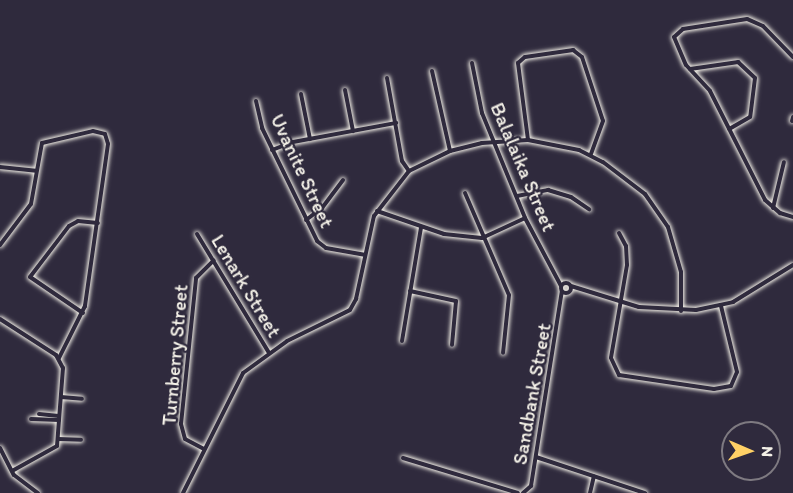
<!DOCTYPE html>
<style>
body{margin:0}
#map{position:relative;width:793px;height:493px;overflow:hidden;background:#2f2a3d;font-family:Itim,sans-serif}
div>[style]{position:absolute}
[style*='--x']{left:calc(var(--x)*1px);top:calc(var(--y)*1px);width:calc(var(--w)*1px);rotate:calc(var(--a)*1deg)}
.roads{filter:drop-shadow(0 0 2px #f4f1e8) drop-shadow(0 0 2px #f4f1e8)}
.minor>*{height:4px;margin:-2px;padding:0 2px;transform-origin:2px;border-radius:2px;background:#2f2a3d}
.minor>.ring{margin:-2px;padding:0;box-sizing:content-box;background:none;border:4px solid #2f2a3d;border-radius:50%}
span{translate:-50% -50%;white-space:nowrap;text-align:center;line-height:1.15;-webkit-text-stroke:4.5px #2f2a3d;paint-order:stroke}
.street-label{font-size:20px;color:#f4f1e8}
.north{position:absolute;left:721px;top:421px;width:60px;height:60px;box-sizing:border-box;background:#2f2a3d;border:2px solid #7e7a81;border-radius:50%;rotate:92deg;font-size:16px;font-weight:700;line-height:24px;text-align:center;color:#f4f1e8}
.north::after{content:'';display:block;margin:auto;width:21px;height:27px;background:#ffd166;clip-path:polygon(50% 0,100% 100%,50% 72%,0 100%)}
</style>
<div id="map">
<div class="roads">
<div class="minor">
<i style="--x:793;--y:57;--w:43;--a:-134.1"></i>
<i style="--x:763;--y:26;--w:17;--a:-156"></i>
<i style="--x:747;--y:19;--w:65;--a:171.1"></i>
<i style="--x:683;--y:29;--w:12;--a:138"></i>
<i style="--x:674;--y:37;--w:30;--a:67"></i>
<i style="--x:686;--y:65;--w:35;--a:47"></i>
<i style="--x:710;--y:91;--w:122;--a:63.2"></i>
<i style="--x:765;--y:200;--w:20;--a:41"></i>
<i style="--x:780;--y:213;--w:14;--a:17"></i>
<i style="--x:472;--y:63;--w:51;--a:78.7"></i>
<i style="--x:482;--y:113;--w:113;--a:67.7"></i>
<i style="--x:525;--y:218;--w:77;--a:62.1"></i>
<i style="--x:690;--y:69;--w:49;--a:-8.3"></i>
<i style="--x:738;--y:62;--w:23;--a:43"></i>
<i style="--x:755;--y:78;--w:39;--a:97"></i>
<i style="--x:750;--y:117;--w:24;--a:150"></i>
<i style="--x:432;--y:71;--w:82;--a:77.3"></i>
<i style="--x:387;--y:78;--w:84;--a:79.8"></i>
<i style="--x:402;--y:161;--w:12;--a:55"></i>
<i style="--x:345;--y:90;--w:42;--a:79"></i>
<i style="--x:301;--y:94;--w:46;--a:78.7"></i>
<i style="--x:256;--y:101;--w:28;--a:77"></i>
<i style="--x:262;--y:128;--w:126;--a:64"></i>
<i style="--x:317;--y:241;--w:11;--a:38"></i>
<i style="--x:326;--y:248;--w:39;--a:10"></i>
<i style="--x:792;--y:121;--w:4;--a:-76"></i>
<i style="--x:528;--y:140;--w:78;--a:-97.4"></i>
<i style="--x:518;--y:63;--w:9;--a:-41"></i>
<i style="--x:525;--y:57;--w:49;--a:-8.3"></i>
<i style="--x:573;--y:50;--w:11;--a:38"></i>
<i style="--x:582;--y:57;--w:67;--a:71.8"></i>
<i style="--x:603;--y:121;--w:35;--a:110"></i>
<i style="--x:272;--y:150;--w:22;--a:-21"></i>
<i style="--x:293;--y:142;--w:105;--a:-10.5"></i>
<i style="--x:0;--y:167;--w:36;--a:6"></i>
<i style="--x:465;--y:193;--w:111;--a:66.7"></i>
<i style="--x:509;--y:295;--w:58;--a:95.9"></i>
<i style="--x:517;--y:196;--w:32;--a:-11"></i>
<i style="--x:548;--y:190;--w:24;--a:17"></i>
<i style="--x:571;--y:197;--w:22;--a:34"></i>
<i style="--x:773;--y:208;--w:47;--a:-76.6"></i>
<i style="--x:377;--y:211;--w:71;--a:18.9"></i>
<i style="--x:444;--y:234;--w:38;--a:6"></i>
<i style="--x:482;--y:238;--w:47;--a:-24.9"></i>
<i style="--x:306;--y:220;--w:20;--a:-37"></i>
<i style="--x:322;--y:208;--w:35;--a:-53"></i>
<i style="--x:619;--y:233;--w:15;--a:62"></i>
<i style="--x:626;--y:246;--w:19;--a:87"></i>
<i style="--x:627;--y:265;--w:94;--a:99.8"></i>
<i style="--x:611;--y:358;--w:19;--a:65"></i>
<i style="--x:619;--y:375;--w:96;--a:8.4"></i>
<i style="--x:714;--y:389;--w:17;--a:-10"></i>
<i style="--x:731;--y:386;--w:15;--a:-67"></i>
<i style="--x:737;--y:372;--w:68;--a:-103.6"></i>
<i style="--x:197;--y:234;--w:139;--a:58.8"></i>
<i style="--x:0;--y:245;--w:51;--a:-52.9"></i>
<i style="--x:31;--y:204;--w:62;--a:-79.8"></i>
<i style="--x:42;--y:143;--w:52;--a:-13.2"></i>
<i style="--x:93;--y:131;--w:12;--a:14"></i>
<i style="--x:105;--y:134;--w:10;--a:73"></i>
<i style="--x:108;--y:144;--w:164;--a:98.1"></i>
<i style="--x:85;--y:306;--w:58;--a:116.6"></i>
<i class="ring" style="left:561px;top:283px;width:6px;height:6px"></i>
<i style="--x:571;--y:286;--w:71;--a:17.2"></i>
<i style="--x:639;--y:307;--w:57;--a:3"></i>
<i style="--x:696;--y:310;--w:38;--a:-12"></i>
<i style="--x:733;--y:302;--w:70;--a:-31.7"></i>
<i style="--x:410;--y:291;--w:47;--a:12.3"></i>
<i style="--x:456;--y:301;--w:44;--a:95.2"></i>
<i style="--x:83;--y:313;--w:64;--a:-145.8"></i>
<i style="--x:30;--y:277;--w:64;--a:-52.6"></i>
<i style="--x:69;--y:226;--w:10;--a:-29"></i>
<i style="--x:78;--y:221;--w:20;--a:6"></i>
<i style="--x:0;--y:319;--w:67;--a:32.7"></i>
<i style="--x:56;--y:355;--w:15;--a:62"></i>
<i style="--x:63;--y:368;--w:78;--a:94.4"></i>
<i style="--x:57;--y:446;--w:51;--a:150.9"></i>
<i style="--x:402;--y:341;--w:115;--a:-80.5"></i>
<i style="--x:61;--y:397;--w:21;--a:5"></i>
<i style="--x:39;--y:414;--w:20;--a:6"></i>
<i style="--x:31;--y:419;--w:28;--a:2"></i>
<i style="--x:58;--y:439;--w:23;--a:2"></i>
<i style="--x:0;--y:448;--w:30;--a:63"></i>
<i style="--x:14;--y:475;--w:30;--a:37"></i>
<i style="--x:204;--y:449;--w:21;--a:-152"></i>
<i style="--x:185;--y:439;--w:16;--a:-105"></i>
<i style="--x:181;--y:424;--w:147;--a:-84.1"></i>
<i style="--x:196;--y:278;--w:25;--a:-45"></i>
<i style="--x:536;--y:457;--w:115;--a:18.3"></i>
<i style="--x:403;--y:458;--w:120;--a:16.9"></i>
<i style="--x:183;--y:493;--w:134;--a:-63.4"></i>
<i style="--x:243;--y:373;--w:54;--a:-36"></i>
<i style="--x:287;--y:341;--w:70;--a:-26.2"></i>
<i style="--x:350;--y:310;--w:13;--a:-61"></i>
<i style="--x:356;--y:299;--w:85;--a:-77.8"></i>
<i style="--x:374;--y:216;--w:57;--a:-52.1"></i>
<i style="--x:409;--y:171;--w:46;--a:-26"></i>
<i style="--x:450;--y:151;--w:33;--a:-14"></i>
<i style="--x:482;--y:143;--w:46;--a:-3.7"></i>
<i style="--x:528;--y:140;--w:52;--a:11.1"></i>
<i style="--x:579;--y:150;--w:27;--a:27"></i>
<i style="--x:603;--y:162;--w:53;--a:37.3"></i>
<i style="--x:645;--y:194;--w:40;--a:55.1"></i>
<i style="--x:668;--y:227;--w:47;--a:73.9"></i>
<i style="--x:681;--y:272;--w:39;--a:90"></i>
<i style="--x:523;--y:493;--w:11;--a:-41"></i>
<i style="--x:531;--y:486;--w:197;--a:-81"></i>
<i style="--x:590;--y:493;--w:17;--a:-77"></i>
</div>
</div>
<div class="street-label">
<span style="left:523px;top:167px;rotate:67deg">Balalaika Street</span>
<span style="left:302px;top:171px;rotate:65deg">Uvanite Street</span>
<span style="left:246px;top:286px;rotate:59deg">Lenark Street</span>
<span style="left:175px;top:355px;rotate:-85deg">Turnberry Street</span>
<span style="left:532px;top:394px;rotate:-80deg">Sandbank Street</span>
</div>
<div class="north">N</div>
</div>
